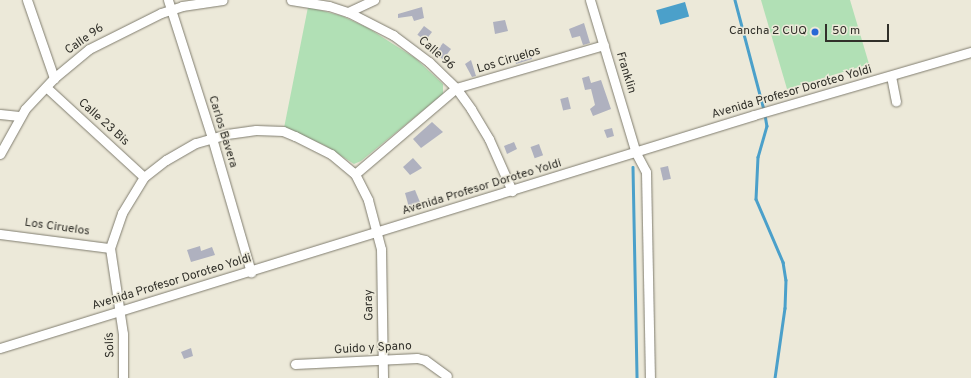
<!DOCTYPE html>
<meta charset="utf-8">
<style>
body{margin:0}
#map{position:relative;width:971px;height:378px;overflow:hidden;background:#ece9d9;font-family:Overpass,sans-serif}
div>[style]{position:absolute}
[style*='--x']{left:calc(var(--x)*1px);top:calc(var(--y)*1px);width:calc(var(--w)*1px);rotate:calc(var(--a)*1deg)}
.green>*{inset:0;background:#b1e0b5}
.water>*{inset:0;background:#4ba0ca;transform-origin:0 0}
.stream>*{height:2.5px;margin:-1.25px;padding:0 1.25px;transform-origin:1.25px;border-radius:1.25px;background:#4ba0ca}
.building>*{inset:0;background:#afb1bf;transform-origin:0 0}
.roads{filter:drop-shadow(0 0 1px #807d6f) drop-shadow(0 0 1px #807d6f)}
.street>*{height:9px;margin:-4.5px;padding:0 4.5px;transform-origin:4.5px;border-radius:4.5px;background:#fff}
.dots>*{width:11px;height:11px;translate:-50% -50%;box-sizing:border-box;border:2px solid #ece9d9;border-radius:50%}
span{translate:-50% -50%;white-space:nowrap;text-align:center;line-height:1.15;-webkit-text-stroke:3px #ece9d9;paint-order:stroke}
.poi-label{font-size:12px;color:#31302a}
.right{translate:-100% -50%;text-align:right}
.street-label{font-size:12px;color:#31302a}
.scale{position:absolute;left:825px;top:24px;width:64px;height:18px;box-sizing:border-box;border:2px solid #31302a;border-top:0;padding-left:5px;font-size:12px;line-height:14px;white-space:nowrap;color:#31302a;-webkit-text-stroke:3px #ece9d9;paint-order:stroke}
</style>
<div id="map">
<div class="green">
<i style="clip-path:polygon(761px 0,850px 0,869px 64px,787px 89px)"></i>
<i style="clip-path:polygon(308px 7px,342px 16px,368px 28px,415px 58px,443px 84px,443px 94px,361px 161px,354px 164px,324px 145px,284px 128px)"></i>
</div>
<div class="water">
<i style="left:685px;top:2px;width:15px;height:30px;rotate:74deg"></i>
</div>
<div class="stream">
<i style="--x:735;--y:0;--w:114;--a:75.2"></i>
<i style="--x:765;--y:115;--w:11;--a:80"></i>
<i style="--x:767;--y:126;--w:32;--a:106"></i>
<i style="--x:758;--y:157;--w:42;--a:92.7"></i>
<i style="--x:756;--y:199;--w:69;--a:66.8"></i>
<i style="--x:783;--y:262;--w:18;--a:81"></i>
<i style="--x:786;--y:280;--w:28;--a:92"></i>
<i style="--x:785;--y:308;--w:71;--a:98.1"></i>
<i style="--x:633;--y:167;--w:211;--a:88.9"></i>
</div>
<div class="building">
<i style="clip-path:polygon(422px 7px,424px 18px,414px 21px,412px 16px,398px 18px,398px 14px)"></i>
<i style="clip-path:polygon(505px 20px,508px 31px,495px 34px,493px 22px)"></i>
<i style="clip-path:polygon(584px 23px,590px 43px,583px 45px,580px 36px,572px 38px,569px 29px)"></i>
<i style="left:424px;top:26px;width:10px;height:11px;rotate:37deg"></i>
<i style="left:443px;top:43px;width:10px;height:13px;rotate:37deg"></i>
<i style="clip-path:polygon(531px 49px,532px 59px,516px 64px,514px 56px,522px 54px,522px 51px)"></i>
<i style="clip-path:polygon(471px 60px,476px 76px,472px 77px,465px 64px)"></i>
<i style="clip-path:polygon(589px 76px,591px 83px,601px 80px,611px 109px,593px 116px,590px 109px,595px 105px,591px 89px,585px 90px,582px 78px)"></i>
<i style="left:568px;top:97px;width:12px;height:8px;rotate:76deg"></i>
<i style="clip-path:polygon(432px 122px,443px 132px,421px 148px,413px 139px)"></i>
<i style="clip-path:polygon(612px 128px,614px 136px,607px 138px,604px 130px)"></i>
<i style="clip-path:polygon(514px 142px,517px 149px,507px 154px,504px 146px)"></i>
<i style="left:539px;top:144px;width:12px;height:9px;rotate:70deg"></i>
<i style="clip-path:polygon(413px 158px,422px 168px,410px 175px,403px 167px)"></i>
<i style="left:668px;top:166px;width:13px;height:8px;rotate:77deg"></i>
<i style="clip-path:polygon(415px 190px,422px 207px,410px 211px,405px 193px)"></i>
<i style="clip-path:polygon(200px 246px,201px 251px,212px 247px,215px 255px,191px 262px,187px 250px)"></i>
<i style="clip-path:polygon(191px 348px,193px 356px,184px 359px,181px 352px)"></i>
</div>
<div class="roads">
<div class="street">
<i style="--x:27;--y:0;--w:83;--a:70.9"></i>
<i style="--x:168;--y:0;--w:145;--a:72.3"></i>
<i style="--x:212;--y:138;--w:140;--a:73.8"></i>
<i style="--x:291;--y:0;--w:38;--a:9"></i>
<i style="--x:329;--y:6;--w:20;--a:18"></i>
<i style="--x:348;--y:12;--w:51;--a:27.1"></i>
<i style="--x:393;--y:35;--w:45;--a:36.9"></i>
<i style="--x:429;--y:62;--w:37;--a:44"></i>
<i style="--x:456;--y:88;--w:26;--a:54"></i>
<i style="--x:471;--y:109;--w:35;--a:59"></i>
<i style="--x:489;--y:139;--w:57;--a:66.1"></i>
<i style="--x:590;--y:0;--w:160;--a:73.3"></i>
<i style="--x:636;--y:153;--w:21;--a:62"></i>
<i style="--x:646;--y:172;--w:206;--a:88.9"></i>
<i style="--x:348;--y:12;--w:29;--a:-25"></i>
<i style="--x:891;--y:76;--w:26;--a:79"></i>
<i style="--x:46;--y:87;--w:133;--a:42.6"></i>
<i style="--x:0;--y:114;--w:19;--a:6"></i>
<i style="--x:0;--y:154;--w:51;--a:-60.9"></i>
<i style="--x:25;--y:109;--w:42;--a:-46.9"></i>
<i style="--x:54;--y:78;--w:45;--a:-39.6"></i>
<i style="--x:89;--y:49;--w:80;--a:-26.6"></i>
<i style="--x:161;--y:13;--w:22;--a:-18"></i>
<i style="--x:182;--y:6;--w:41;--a:-8.3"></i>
<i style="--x:355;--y:174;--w:133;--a:-40.4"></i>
<i style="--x:456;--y:88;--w:154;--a:-16.2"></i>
<i style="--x:0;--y:234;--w:111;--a:7.3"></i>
<i style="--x:0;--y:348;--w:789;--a:-17.17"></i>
<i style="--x:754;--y:115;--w:226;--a:-16.2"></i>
<i style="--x:295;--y:364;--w:122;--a:-2.8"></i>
<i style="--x:417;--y:358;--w:8;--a:14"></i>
<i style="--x:425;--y:360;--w:27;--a:36"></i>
<i style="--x:123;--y:378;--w:44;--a:-90"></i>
<i style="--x:123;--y:334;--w:87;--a:-98.6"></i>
<i style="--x:110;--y:248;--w:37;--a:-71"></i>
<i style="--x:122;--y:213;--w:42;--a:-58.6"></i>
<i style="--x:144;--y:177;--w:28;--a:-38"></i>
<i style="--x:166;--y:160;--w:34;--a:-30"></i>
<i style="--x:196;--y:143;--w:32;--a:-16"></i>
<i style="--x:227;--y:134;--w:29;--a:-8"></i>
<i style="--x:256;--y:130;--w:27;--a:2"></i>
<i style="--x:283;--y:131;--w:13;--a:23"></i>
<i style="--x:295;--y:136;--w:40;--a:26.6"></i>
<i style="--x:331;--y:154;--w:31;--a:40"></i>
<i style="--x:355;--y:174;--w:29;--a:63"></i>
<i style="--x:368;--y:200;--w:51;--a:75.1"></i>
<i style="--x:381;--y:249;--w:129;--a:89.1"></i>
</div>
</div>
<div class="dots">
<i style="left:815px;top:32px;background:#2968d5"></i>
</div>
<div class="poi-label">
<span class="right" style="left:807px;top:32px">Cancha 2 CUQ</span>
</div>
<div class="street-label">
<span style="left:85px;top:40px;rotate:-35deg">Calle 96</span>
<span style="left:436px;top:54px;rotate:41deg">Calle 96</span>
<span style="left:509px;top:61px;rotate:-17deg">Los Ciruelos</span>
<span style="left:625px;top:73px;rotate:73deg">Franklin</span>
<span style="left:792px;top:93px;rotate:-16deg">Avenida Profesor Doroteo Yoldi</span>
<span style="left:103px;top:123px;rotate:42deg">Calle 23 Bis</span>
<span style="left:222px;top:132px;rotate:73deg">Carlos Bavera</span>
<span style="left:482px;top:188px;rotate:-17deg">Avenida Profesor Doroteo Yoldi</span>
<span style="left:57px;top:228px;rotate:8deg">Los Ciruelos</span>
<span style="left:172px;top:283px;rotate:-17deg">Avenida Profesor Doroteo Yoldi</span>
<span style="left:370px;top:305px;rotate:-91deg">Garay</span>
<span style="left:111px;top:345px;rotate:-92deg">Solís</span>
<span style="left:373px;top:349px;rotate:-3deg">Guido y Spano</span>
</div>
<div class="scale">50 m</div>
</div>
